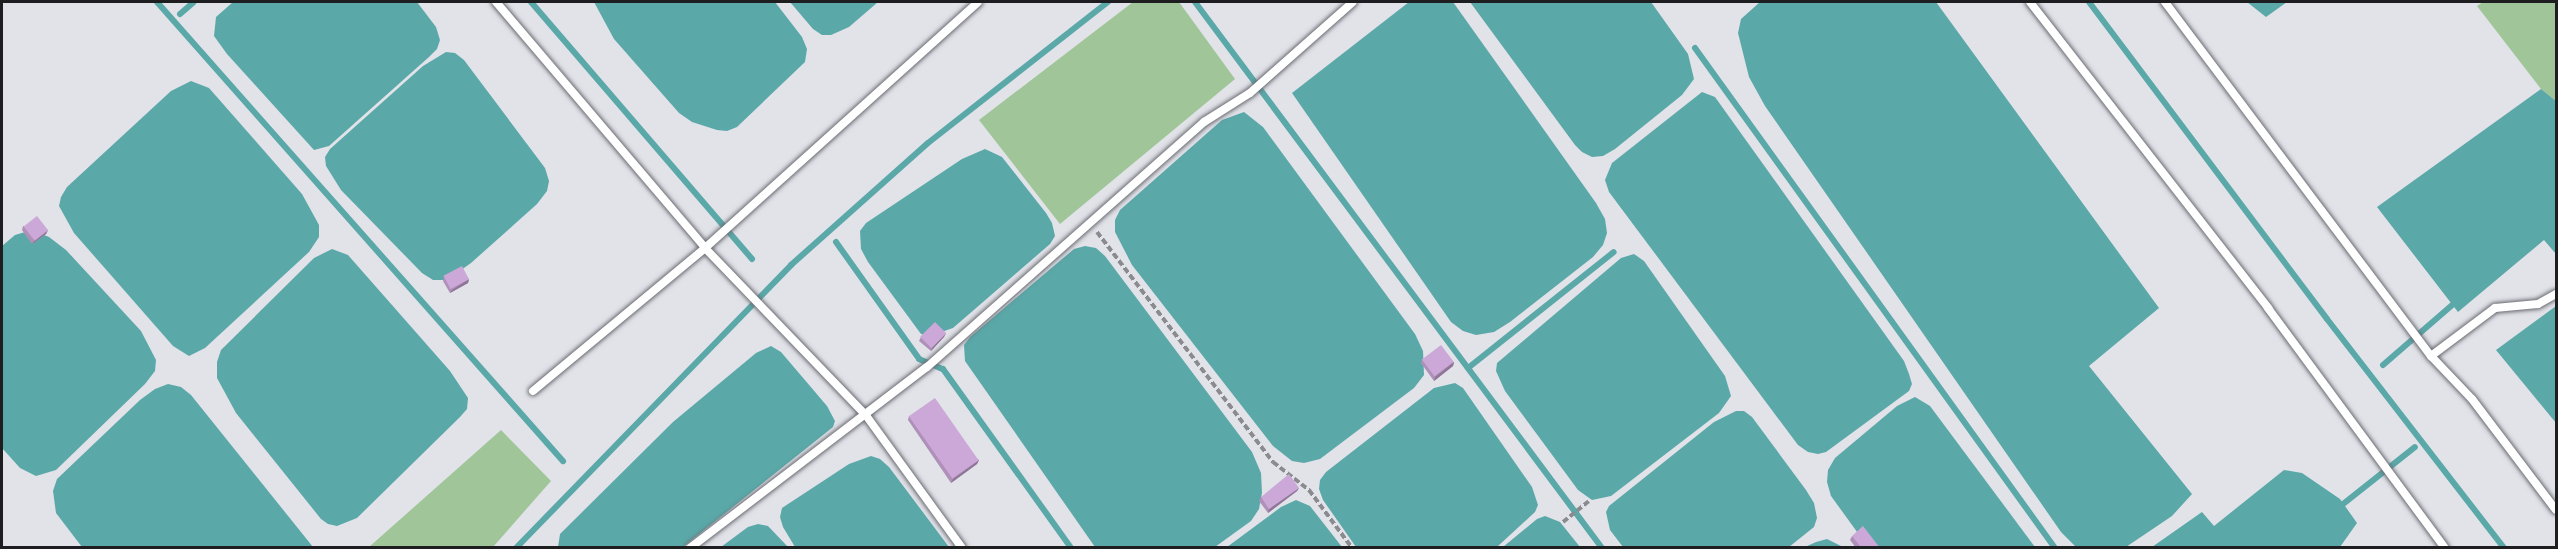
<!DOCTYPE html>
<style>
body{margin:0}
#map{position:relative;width:2558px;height:549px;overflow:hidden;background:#e1e3e9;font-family:Cabin,sans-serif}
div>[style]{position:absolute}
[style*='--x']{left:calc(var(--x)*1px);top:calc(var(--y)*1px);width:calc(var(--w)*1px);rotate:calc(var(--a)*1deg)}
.green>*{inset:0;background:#a0c598}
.water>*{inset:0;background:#5ba8a9}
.stream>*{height:6px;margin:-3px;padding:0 3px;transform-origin:3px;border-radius:3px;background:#5ba8a9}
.path>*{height:4px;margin-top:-2px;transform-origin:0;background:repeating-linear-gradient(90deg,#8a8b8f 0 6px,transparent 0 9px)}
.roads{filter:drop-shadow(0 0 2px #6b6c72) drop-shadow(0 0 2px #6b6c72)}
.service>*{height:8px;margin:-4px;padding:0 4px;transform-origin:4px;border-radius:4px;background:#fff}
.wall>*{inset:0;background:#af90b9}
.shaded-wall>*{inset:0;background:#8e7696}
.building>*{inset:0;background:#cba8d7;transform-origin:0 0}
span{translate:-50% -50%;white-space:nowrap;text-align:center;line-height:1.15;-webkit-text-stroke:4.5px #fff;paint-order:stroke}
.frame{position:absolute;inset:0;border:3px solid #1e1e21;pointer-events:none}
</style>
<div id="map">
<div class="green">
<i style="clip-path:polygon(1133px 2px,1179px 2px,1235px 79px,1060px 224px,979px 120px)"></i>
<i style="clip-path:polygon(2483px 2px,2556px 2px,2556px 101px,2541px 89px,2477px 6px)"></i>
<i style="clip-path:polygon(501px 430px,551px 481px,493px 547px,369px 547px)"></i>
</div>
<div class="water">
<i style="clip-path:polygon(233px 2px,417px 2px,436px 27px,440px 40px,437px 49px,429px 57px,329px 146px,314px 150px,227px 54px,214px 36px,216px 17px)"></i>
<i style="clip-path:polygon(594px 2px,775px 2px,802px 37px,807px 49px,805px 62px,737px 127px,727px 131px,717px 130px,692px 122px,679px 113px,614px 39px)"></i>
<i style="clip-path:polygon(790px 2px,878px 2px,849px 27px,831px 35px,822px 35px,813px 29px)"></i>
<i style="clip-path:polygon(1409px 2px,1453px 2px,1596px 203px,1605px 219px,1607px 233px,1603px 245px,1593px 257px,1510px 322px,1494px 332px,1476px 335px,1463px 331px,1451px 322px,1292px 93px)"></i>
<i style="clip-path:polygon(1470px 2px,1651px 2px,1688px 54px,1694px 79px,1682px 95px,1615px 149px,1603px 156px,1592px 157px,1582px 152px,1575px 145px)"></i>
<i style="clip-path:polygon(1760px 2px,1936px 2px,2159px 308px,2089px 366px,2192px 494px,2172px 516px,2126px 547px,2076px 547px,2061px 532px,1765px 106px,1749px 77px,1738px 33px,1741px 19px)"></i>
<i style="clip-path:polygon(2247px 2px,2287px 2px,2266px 17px)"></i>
<i style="clip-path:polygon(446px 52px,455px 53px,464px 60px,545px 168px,549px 181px,547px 191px,537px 204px,471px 263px,447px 280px,433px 280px,422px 273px,341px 190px,326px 166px,325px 157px,330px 149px,423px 66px)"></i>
<i style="clip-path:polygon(191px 81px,209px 88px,302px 194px,319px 225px,319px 237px,309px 252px,205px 348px,189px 356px,173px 346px,74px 233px,59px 206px,61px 197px,67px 187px,171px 91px)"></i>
<i style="clip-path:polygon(2541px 89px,2556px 101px,2556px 254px,2544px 240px,2458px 312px,2377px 207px)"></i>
<i style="clip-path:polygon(1702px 92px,1715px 97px,1904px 361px,1909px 374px,1912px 384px,1909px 391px,1826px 452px,1818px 454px,1808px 452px,1798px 445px,1609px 192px,1605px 180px,1612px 163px)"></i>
<i style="clip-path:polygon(1244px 112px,1263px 127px,1415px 334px,1423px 351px,1424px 375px,1414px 388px,1320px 459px,1304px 463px,1292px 461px,1273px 446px,1132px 265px,1115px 232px,1115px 220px,1120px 210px,1222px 120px)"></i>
<i style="clip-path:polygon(985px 149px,1002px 157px,1046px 213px,1052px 223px,1055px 236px,1050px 244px,953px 328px,930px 336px,921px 334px,868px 262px,861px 249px,860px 231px,866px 223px,962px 159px)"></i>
<i style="clip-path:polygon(32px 230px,49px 237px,66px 250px,141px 331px,156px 360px,155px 371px,145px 384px,56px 470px,36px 476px,20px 468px,2px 448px,2px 246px,15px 235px)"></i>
<i style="clip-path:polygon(1085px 246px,1096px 248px,1105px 256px,1252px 452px,1261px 473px,1262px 493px,1259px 509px,1251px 521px,1215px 547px,1095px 547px,965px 361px,964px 345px,970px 337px,1062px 259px,1074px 249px)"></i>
<i style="clip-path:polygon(332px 249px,348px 255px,450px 371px,468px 398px,467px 409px,460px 417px,357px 518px,337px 526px,328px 524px,321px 519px,236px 413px,217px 378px,217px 362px,221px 350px,314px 258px)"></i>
<i style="clip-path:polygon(1634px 254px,1644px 261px,1725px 376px,1731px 396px,1719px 413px,1611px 496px,1592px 500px,1578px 490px,1505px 391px,1496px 371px,1497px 363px,1621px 258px)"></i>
<i style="clip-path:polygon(2556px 306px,2556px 423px,2496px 350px)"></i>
<i style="clip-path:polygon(771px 346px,781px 352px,827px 406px,835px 421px,833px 427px,683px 547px,558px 547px,560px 534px,673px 422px,756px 353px)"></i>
<i style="clip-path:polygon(1455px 383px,1463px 388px,1532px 487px,1538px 505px,1535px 512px,1497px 547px,1356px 547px,1323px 500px,1319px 489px,1320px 480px,1326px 472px,1434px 388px)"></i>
<i style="clip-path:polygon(168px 384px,181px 387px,191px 395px,313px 547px,82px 547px,56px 513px,53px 491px,57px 479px,140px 400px,155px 389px)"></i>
<i style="clip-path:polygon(1915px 397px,1930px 406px,2035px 547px,1868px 547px,1831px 496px,1827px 482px,1828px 470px,1835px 458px,1897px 406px)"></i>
<i style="clip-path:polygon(1736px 411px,1744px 411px,1752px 417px,1806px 490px,1814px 503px,1817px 518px,1814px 527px,1789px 547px,1623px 547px,1610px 530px,1606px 512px,1609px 506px,1714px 422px)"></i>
<i style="clip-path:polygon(871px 456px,880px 459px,889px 467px,949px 547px,795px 547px,783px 527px,780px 517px,782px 508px,849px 464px)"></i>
<i style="clip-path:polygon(2284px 470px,2302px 473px,2340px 499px,2357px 523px,2340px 547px,2152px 547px,2202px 512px,2214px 526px)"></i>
<i style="clip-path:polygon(1296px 500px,1310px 506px,1342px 547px,1227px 547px,1281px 507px)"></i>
<i style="clip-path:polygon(1545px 516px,1560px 522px,1580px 547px,1503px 547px,1537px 519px)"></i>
<i style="clip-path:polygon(758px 524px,768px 526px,788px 547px,721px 547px,748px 527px)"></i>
<i style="clip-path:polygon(1827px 539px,1843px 547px,1805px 547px,1816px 542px)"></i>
</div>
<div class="stream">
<i style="--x:157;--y:2;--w:613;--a:48.51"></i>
<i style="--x:531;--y:2;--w:339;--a:49.3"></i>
<i style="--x:1195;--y:2;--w:681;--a:53.3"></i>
<i style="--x:2089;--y:2;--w:396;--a:53.1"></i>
<i style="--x:2327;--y:319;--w:289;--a:52.3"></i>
<i style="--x:180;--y:14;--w:18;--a:-41"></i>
<i style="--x:1695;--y:48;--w:616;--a:54.25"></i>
<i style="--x:836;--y:242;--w:143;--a:54.6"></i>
<i style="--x:919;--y:359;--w:26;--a:23"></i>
<i style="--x:943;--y:369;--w:220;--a:54.4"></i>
<i style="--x:2383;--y:365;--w:98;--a:-40.9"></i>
<i style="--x:1468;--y:368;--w:186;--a:-38.5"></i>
<i style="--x:2338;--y:508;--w:98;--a:-38.4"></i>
<i style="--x:516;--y:548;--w:395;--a:-45.8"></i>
<i style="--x:791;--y:265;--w:183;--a:-41.7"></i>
<i style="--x:928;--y:143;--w:229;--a:-38.1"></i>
</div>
<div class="path">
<i style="--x:1097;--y:232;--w:290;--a:52.6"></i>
<i style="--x:1273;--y:462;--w:46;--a:37.9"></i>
<i style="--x:1309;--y:490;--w:72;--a:53.4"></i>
<i style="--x:1563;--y:522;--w:33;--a:-39"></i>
</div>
<div class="roads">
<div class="service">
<i style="--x:496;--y:2;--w:323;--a:49.6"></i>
<i style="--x:705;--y:248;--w:231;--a:46.1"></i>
<i style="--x:865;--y:414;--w:165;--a:54.1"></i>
<i style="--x:2030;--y:2;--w:388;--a:52.1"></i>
<i style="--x:2268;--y:308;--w:298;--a:53.6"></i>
<i style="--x:2165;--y:2;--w:443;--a:53.1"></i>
<i style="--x:2431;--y:356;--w:59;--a:46.4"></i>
<i style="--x:2472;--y:399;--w:139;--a:52.9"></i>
<i style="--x:2431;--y:356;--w:80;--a:-36.9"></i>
<i style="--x:2495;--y:308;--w:43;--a:-5.3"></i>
<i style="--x:2538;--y:304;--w:21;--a:-29"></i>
<i style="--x:533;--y:391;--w:224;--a:-39.7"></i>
<i style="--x:705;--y:248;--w:367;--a:-42"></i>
<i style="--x:690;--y:548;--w:298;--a:-37.4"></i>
<i style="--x:927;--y:367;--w:370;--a:-41.5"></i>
<i style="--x:1204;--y:122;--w:54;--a:-32.2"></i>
<i style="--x:1250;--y:93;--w:137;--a:-41.5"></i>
</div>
</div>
<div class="wall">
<i style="clip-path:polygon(23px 226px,48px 230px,46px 234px,32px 244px,22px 230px)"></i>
<i style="clip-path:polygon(444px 277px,469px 279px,468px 283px,450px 293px,443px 281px)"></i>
<i style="clip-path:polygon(946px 333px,944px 337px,931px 351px,919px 341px,921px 337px)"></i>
<i style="clip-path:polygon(1422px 360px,1454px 362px,1453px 366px,1434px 381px,1421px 363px)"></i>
<i style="clip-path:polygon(909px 416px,979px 460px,977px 464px,951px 483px,908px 420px)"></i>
<i style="clip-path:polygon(1299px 488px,1297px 491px,1268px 513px,1259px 501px,1261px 497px)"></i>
<i style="clip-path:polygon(1852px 536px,1880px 548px,1856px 548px,1850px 540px)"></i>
</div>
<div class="shaded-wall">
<i style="clip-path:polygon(48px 230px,46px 234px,32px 244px,34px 241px)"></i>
<i style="clip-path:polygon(469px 279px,468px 283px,450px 293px,452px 290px)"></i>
<i style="clip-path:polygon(946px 333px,944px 337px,931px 351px,932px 347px)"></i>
<i style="clip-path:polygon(1454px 362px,1453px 366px,1434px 381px,1435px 377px)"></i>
<i style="clip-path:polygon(979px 460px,977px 464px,951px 483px,953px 479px)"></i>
<i style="clip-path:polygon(1299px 488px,1297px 491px,1268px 513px,1269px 509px)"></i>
</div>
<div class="building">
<i style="left:37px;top:216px;width:18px;height:17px;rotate:52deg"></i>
<i style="left:462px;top:266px;width:15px;height:21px;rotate:62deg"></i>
<i style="left:935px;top:322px;width:16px;height:21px;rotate:45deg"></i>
<i style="left:1441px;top:345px;width:21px;height:24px;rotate:53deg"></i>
<i style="left:935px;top:398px;width:76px;height:32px;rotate:55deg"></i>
<i style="clip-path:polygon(1289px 474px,1299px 488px,1269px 509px,1261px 497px)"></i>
<i style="clip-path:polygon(1863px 526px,1880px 548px,1858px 548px,1860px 546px,1852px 536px)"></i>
</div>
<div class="frame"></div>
</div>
